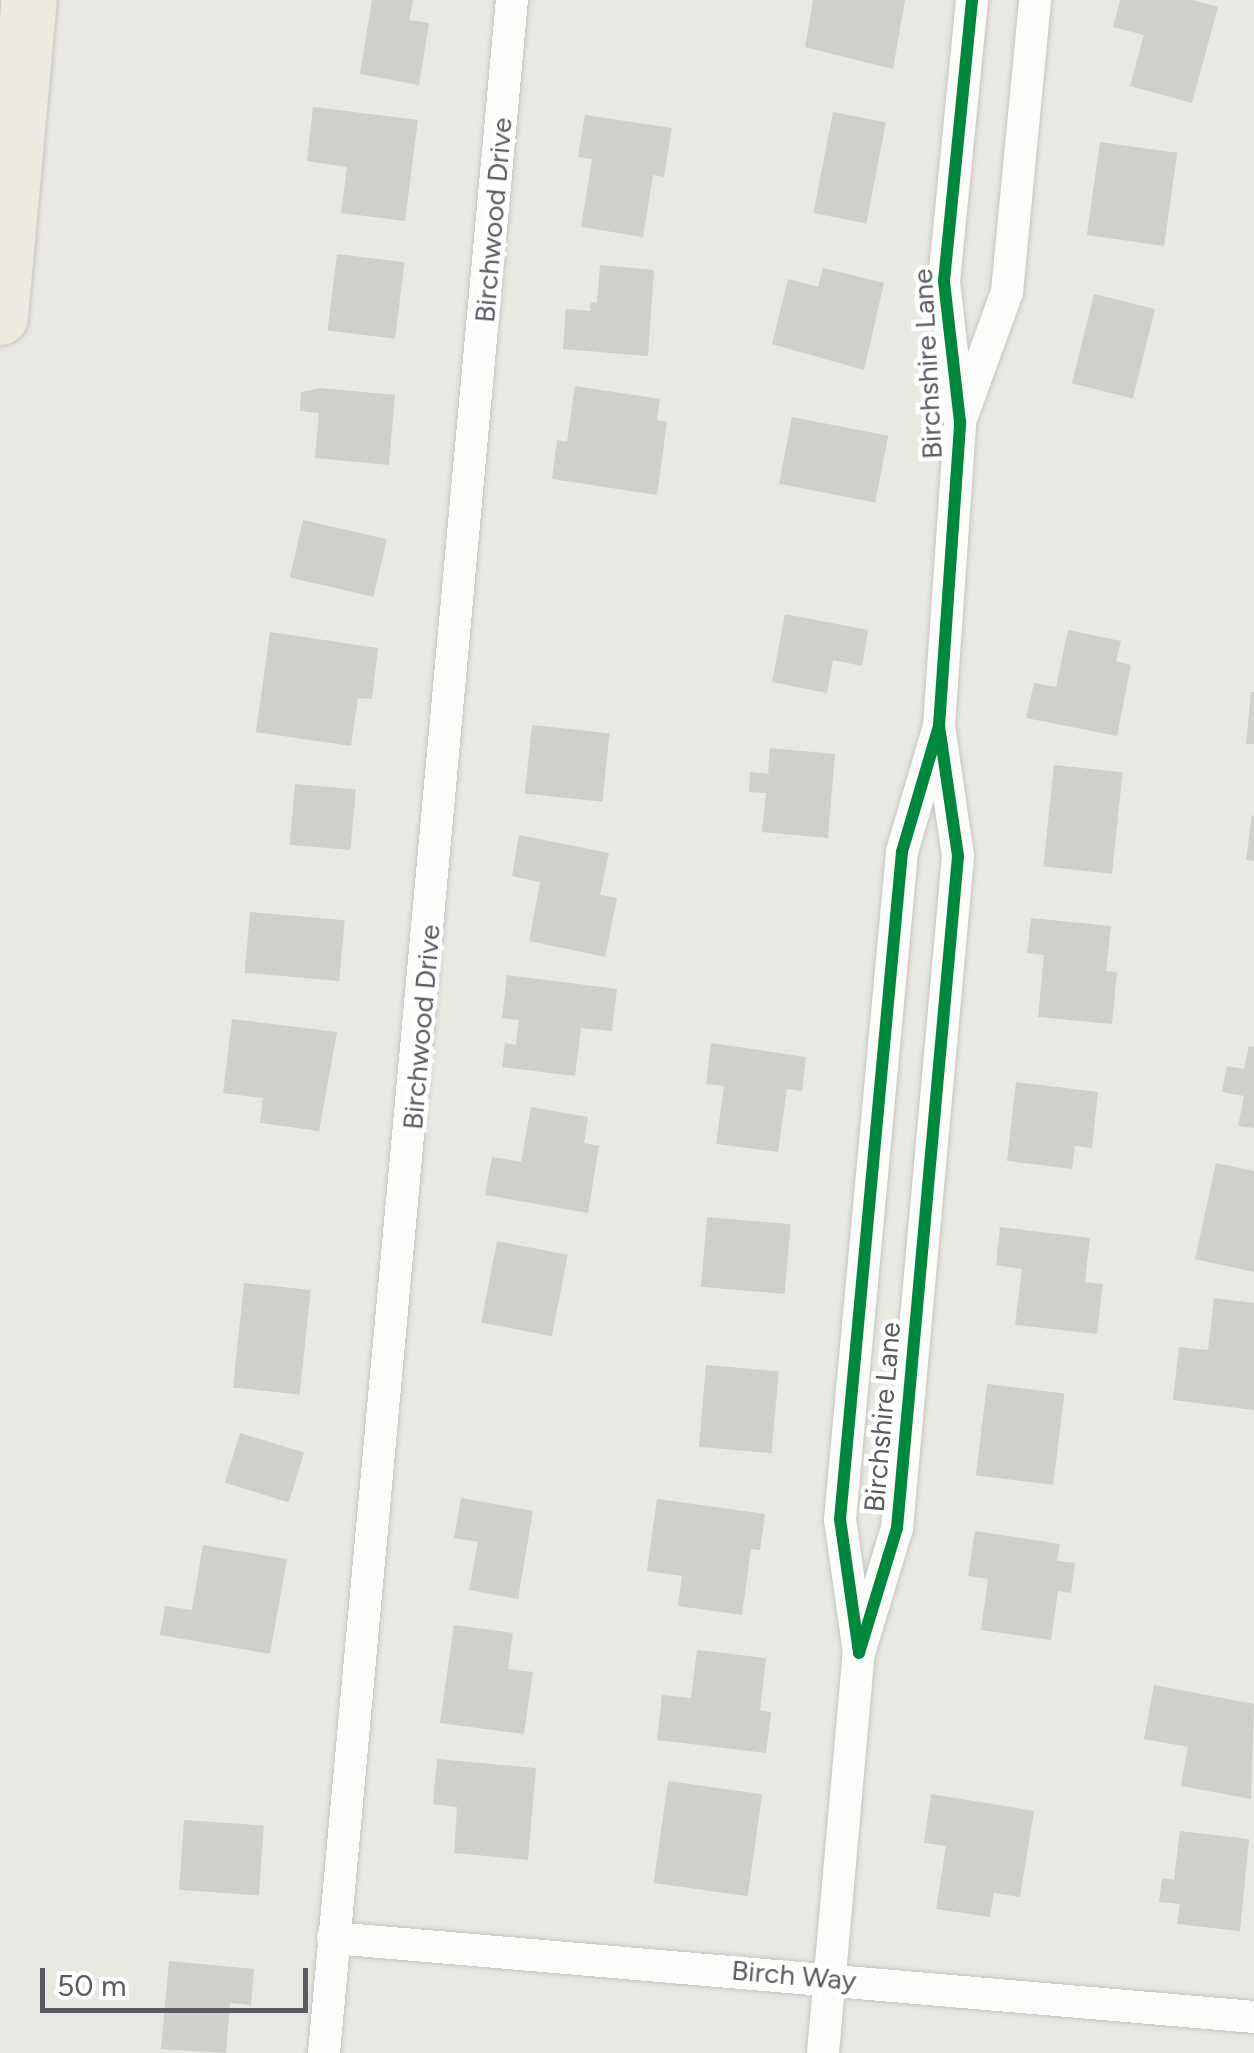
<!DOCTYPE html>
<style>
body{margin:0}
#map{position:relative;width:1254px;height:2053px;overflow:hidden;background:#e9e8e3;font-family:Figtree,sans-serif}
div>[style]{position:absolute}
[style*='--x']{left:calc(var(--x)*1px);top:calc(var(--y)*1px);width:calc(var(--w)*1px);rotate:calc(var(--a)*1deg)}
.building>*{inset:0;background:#cfcfcc;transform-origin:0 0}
.roads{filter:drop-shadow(0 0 2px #c5c5c4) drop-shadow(0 0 2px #c5c5c4)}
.street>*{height:32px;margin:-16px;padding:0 16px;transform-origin:16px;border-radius:16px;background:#fcfcfb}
.highway>*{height:55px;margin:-27.5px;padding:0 27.5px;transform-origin:27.5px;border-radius:27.5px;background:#edebe0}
.cycleway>*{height:12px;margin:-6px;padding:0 6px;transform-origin:6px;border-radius:6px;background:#00873e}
span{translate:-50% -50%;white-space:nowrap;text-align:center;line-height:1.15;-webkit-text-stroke:9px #fff;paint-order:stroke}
.street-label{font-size:28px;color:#595c61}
.scale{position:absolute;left:40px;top:1968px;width:268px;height:45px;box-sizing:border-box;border:5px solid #595c61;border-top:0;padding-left:12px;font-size:30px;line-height:35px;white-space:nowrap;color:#595c61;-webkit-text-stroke:8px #fff;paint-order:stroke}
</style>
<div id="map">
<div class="building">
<i style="clip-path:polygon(372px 0,413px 0,409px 20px,429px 23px,419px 85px,360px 74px)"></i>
<i style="clip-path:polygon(813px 0,905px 0,893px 69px,805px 47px)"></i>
<i style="clip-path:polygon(1120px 0,1192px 0,1218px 7px,1192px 103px,1130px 86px,1144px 35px,1113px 27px)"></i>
<i style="clip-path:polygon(313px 107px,418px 120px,405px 221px,341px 213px,347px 167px,307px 161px)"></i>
<i style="left:833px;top:112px;width:54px;height:103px;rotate:11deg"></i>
<i style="clip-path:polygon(585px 115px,672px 128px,664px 177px,653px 175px,643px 237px,581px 227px,592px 159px,578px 157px)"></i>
<i style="left:1100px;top:142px;width:78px;height:94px;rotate:8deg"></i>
<i style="left:337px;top:254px;width:68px;height:77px;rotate:7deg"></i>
<i style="clip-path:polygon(600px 265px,654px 270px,648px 356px,563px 349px,566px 309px,590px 311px,591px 302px,597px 303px)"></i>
<i style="clip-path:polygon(823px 268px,884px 283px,864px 370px,772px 344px,788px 279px,818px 287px)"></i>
<i style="left:1094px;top:294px;width:63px;height:92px;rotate:14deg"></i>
<i style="clip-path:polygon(575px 386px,660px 399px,657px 420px,667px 422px,657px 495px,552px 479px,557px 440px,567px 442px)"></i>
<i style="clip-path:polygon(320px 388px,395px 395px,389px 465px,315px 458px,319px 413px,300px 411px,301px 392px)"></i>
<i style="left:792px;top:417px;width:98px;height:68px;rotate:11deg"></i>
<i style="left:303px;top:520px;width:86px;height:59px;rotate:13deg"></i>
<i style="clip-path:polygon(785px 614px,868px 630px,862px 666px,833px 660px,827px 693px,772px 682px)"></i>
<i style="clip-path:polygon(1068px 630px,1121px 641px,1116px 661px,1131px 665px,1117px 736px,1026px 718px,1034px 683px,1056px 687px)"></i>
<i style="clip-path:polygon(270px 632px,378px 648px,372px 699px,358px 698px,351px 746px,256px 732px)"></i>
<i style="clip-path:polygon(1251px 692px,1254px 692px,1254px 744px,1246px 744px)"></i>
<i style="left:532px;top:725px;width:78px;height:69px;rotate:6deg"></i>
<i style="clip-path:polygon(770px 748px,835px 754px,828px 838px,762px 832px,766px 793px,749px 792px,750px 772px,768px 774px)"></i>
<i style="left:1054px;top:765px;width:69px;height:102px;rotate:6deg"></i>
<i style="left:295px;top:784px;width:61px;height:61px;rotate:5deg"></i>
<i style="clip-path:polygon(1252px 815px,1254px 816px,1254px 861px,1246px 860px)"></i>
<i style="clip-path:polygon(519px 835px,609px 853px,600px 895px,617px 898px,605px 957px,529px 941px,540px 882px,512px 876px)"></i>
<i style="left:250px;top:912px;width:95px;height:61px;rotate:5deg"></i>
<i style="clip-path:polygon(1031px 918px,1111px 926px,1106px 971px,1117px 972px,1112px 1024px,1038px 1017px,1044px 955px,1027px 953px)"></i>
<i style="clip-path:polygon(507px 975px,617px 989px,612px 1031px,581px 1028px,575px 1076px,502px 1067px,505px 1043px,516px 1045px,519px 1020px,502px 1018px)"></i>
<i style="clip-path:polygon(232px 1019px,337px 1032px,319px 1131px,260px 1123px,263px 1098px,223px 1093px)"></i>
<i style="clip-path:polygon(711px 1043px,806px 1057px,802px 1091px,787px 1089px,778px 1152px,716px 1144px,724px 1086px,706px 1084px)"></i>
<i style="clip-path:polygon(1249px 1046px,1254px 1047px,1254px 1128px,1238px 1126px,1244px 1096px,1222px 1092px,1227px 1066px,1244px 1069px)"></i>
<i style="clip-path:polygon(1016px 1082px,1098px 1092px,1092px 1148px,1075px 1146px,1072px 1169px,1007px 1161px)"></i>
<i style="clip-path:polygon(531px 1107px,588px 1117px,584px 1143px,599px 1146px,588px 1213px,485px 1195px,492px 1157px,521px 1162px)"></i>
<i style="clip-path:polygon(1216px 1163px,1254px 1171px,1254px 1272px,1195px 1259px)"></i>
<i style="left:707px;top:1217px;width:84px;height:70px;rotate:5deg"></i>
<i style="clip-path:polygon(1000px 1227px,1090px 1238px,1085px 1282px,1103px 1284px,1097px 1334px,1015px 1325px,1022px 1269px,996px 1265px)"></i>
<i style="left:497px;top:1241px;width:72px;height:83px;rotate:11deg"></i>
<i style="left:244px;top:1283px;width:67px;height:105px;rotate:6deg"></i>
<i style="clip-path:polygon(1214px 1298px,1254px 1303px,1254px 1410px,1173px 1400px,1179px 1347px,1208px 1350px)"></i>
<i style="left:706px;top:1365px;width:73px;height:82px;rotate:5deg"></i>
<i style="left:987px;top:1384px;width:78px;height:92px;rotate:7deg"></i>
<i style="left:240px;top:1433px;width:67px;height:52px;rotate:17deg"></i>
<i style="clip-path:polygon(461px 1498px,533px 1511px,518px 1599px,469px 1590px,478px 1542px,454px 1538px)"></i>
<i style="clip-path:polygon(657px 1499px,765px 1514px,760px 1550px,751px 1549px,742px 1615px,678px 1606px,682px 1576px,647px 1571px)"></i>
<i style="clip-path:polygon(975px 1531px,1060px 1544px,1057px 1561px,1075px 1563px,1071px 1593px,1058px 1591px,1051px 1640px,981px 1630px,988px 1579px,968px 1576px)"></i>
<i style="clip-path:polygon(203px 1545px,287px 1559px,270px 1654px,160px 1635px,165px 1606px,192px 1610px)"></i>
<i style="clip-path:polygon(454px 1625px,513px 1633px,508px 1669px,533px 1672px,524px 1734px,440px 1723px)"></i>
<i style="clip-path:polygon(697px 1650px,766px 1658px,760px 1710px,771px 1712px,766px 1753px,657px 1740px,662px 1695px,691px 1698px)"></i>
<i style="clip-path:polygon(1154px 1685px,1254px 1704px,1251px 1799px,1181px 1786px,1188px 1747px,1144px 1739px)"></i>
<i style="clip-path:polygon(437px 1759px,536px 1768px,528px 1860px,454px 1853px,457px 1807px,433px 1804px)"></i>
<i style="left:668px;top:1781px;width:95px;height:103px;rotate:8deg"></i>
<i style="clip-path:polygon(931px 1794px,1034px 1811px,1020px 1897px,994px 1893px,990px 1917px,936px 1909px,946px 1846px,924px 1843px)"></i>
<i style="left:184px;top:1820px;width:80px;height:70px;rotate:4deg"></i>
<i style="clip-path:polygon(1180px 1831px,1249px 1839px,1240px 1931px,1177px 1924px,1180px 1904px,1159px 1902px,1162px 1878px,1174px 1880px)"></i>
<i style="clip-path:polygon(169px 1961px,254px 1969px,251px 2005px,230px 2003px,226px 2053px,161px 2049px)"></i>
</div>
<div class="roads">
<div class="street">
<i style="--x:963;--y:413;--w:129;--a:-70"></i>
<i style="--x:1007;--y:292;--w:293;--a:-84.5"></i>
<i style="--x:939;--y:726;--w:131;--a:106.4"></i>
<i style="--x:902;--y:852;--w:670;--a:95.31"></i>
<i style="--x:840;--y:1519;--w:135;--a:81.9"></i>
<i style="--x:859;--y:1653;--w:131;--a:-73.1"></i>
<i style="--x:897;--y:1528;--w:675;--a:-84.81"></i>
<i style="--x:958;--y:856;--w:131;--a:-98.3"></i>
<i style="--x:939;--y:726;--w:305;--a:-86"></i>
<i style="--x:960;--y:422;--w:142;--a:-96.5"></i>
<i style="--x:944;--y:281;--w:282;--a:-84.3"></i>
<i style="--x:333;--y:1938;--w:924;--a:4.9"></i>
<i style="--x:324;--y:2053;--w:2062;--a:-84.77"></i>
<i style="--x:823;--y:2053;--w:402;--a:-84.9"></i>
</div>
<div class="highway">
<i style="--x:0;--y:317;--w:318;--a:-84.8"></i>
</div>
</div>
<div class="cycleway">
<i style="--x:939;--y:726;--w:131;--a:106.4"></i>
<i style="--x:902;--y:852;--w:670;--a:95.31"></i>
<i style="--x:840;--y:1519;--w:135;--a:81.9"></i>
<i style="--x:859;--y:1653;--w:131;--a:-73.1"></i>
<i style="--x:897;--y:1528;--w:675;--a:-84.81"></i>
<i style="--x:958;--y:856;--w:131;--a:-98.3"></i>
<i style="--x:939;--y:726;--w:305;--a:-86"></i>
<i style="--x:960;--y:422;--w:142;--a:-96.5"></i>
<i style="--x:944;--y:281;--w:282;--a:-84.3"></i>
</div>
<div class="street-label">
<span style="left:493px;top:220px;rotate:-85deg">Birchwood Drive</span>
<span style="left:927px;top:364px;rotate:-93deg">Birchshire Lane</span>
<span style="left:421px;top:1027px;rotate:-85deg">Birchwood Drive</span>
<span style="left:882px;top:1417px;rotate:-85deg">Birchshire Lane</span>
<span style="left:794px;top:1975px;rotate:5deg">Birch Way</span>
</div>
<div class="scale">50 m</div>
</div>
